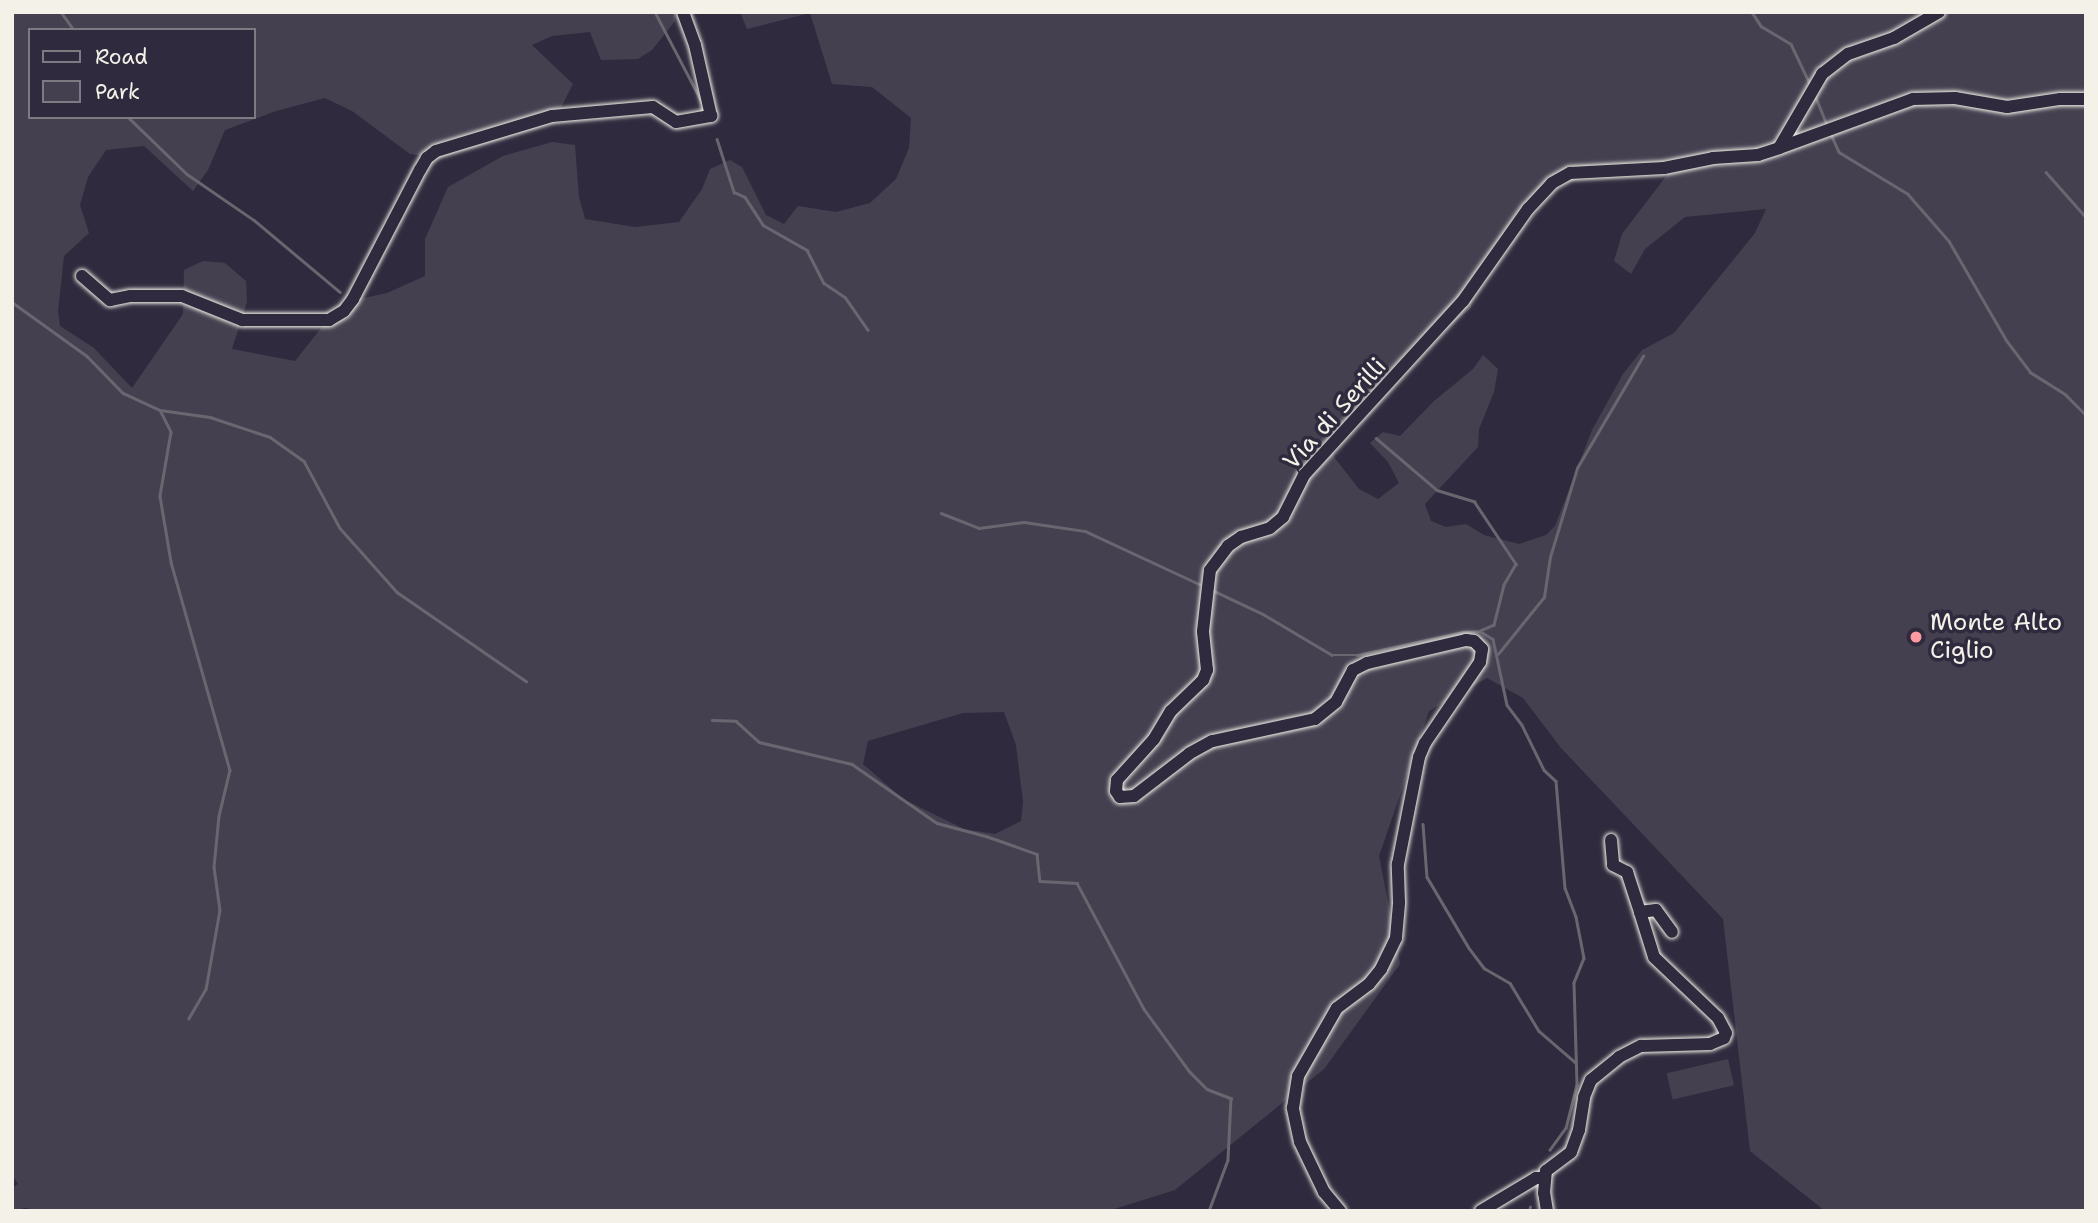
<!DOCTYPE html>
<style>
body{margin:0}
#map{position:relative;width:2098px;height:1223px;overflow:hidden;background:#2f2a3d;font-family:"Shantell Sans",sans-serif}
div>[style]{position:absolute}
[style*='--x']{left:calc(var(--x)*1px);top:calc(var(--y)*1px);width:calc(var(--w)*1px);rotate:calc(var(--a)*1deg)}
.green>*{inset:0;background:#454050;transform-origin:0 0}
.stream>*{height:2.5px;margin:-1.25px;padding:0 1.25px;transform-origin:1.25px;border-radius:1.25px;background:#6a6670}
.roads{filter:drop-shadow(0 0 2px #f4f1e8) drop-shadow(0 0 2px #f4f1e8)}
.minor>*{height:12px;margin:-6px;padding:0 6px;transform-origin:6px;border-radius:6px;background:#2f2a3d}
.dots>*{width:19px;height:19px;translate:-50% -50%;box-sizing:border-box;border:4px solid #2f2a3d;border-radius:50%}
span{translate:-50% -50%;white-space:nowrap;text-align:center;line-height:1.15;-webkit-text-stroke:7px #2f2a3d;paint-order:stroke}
.street-label{font-size:24px;color:#f4f1e8}
.poi-label{font-size:24px;color:#f4f1e8}
.left{translate:0 -50%;text-align:left}
.frame{position:absolute;inset:0;border:14px solid #f4f1e8;pointer-events:none}
.legend{position:absolute;left:28px;top:28px;width:228px;height:91px;box-sizing:border-box;background:#2f2a3d;border:2px solid #7e7a81;margin:0;padding:9px 12px;list-style:none;font-size:21px;color:#f4f1e8}
.legend li{display:flex;align-items:center;gap:14px;height:35px}
.legend b{width:35px;border:2px solid #7e7a81}
</style>
<div id="map">
<div class="green">
<i style="clip-path:polygon(evenodd,12px 12px,675px 12px,675px 21px,652px 50px,638px 59px,601px 60px,590px 32px,552px 36px,532px 45px,573px 84px,553px 123px,440px 158px,410px 154px,352px 111px,325px 98px,276px 111px,225px 130px,208px 170px,193px 191px,144px 146px,106px 150px,88px 177px,80px 205px,89px 233px,64px 256px,58px 311px,60px 326px,94px 348px,132px 388px,183px 314px,184px 270px,203px 261px,225px 263px,246px 281px,247px 302px,232px 349px,295px 361px,341px 303px,387px 293px,425px 276px,425px 239px,448px 187px,503px 156px,552px 142px,575px 145px,579px 197px,585px 219px,635px 227px,679px 222px,702px 189px,710px 169px,730px 160px,742px 167px,766px 215px,784px 224px,798px 206px,836px 212px,870px 203px,896px 179px,909px 148px,911px 118px,872px 87px,832px 84px,810px 13px,747px 29px,740px 12px,2086px 12px,2086px 1211px,1825px 1211px,1750px 1151px,1723px 919px,1561px 748px,1523px 698px,1487px 678px,1429px 711px,1379px 856px,1400px 964px,1324px 1069px,1175px 1190px,1108px 1211px,44px 1211px,25px 1208px,12px 1211px,12px 1188px,18px 1184px,12px 1175px,12px 12px,30px 30px,254px 30px,254px 117px,30px 117px,30px 30px,12px 12px,1670px 171px,1622px 234px,1614px 261px,1631px 274px,1645px 249px,1685px 217px,1766px 209px,1755px 233px,1674px 333px,1642px 350px,1623px 374px,1592px 430px,1555px 526px,1546px 535px,1519px 544px,1484px 535px,1466px 524px,1446px 527px,1431px 521px,1425px 504px,1478px 447px,1479px 429px,1494px 392px,1498px 369px,1483px 355px,1473px 369px,1434px 401px,1400px 436px,1383px 432px,1370px 443px,1388px 462px,1399px 483px,1378px 499px,1359px 489px,1334px 457px,1334px 447px,1445px 330px,1471px 308px,1472px 295px,1529px 217px,1558px 185px,1588px 177px,1670px 171px,12px 12px,1004px 712px,1016px 745px,1023px 802px,1021px 821px,995px 834px,964px 829px,903px 799px,863px 764px,868px 741px,963px 713px,1004px 712px)"></i>
<i style="left:1728px;top:1059px;width:27px;height:63px;rotate:77deg"></i>
</div>
<div class="stream">
<i style="--x:61;--y:12;--w:22;--a:54"></i>
<i style="--x:655;--y:12;--w:102;--a:62.4"></i>
<i style="--x:1752;--y:12;--w:17;--a:57"></i>
<i style="--x:1761;--y:26;--w:35;--a:31"></i>
<i style="--x:1791;--y:44;--w:47;--a:64.5"></i>
<i style="--x:12;--y:15;--w:3;--a:-72"></i>
<i style="--x:1815;--y:95;--w:32;--a:68"></i>
<i style="--x:128;--y:117;--w:82;--a:44"></i>
<i style="--x:187;--y:174;--w:81;--a:34.5"></i>
<i style="--x:254;--y:220;--w:112;--a:39.9"></i>
<i style="--x:1831;--y:134;--w:20;--a:66"></i>
<i style="--x:1839;--y:152;--w:81;--a:31.3"></i>
<i style="--x:1908;--y:194;--w:62;--a:48.9"></i>
<i style="--x:1949;--y:241;--w:116;--a:59.9"></i>
<i style="--x:2007;--y:341;--w:39;--a:53"></i>
<i style="--x:2030;--y:372;--w:41;--a:32.2"></i>
<i style="--x:2065;--y:394;--w:30;--a:45"></i>
<i style="--x:717;--y:139;--w:56;--a:72.2"></i>
<i style="--x:734;--y:192;--w:12;--a:24"></i>
<i style="--x:745;--y:197;--w:33;--a:57"></i>
<i style="--x:763;--y:225;--w:51;--a:29.6"></i>
<i style="--x:807;--y:250;--w:37;--a:63"></i>
<i style="--x:824;--y:283;--w:25;--a:34"></i>
<i style="--x:845;--y:297;--w:40;--a:55.1"></i>
<i style="--x:2046;--y:172;--w:60;--a:48.4"></i>
<i style="--x:12;--y:302;--w:92;--a:35.8"></i>
<i style="--x:87;--y:356;--w:52;--a:45.8"></i>
<i style="--x:123;--y:393;--w:41;--a:24.7"></i>
<i style="--x:160;--y:410;--w:50;--a:8"></i>
<i style="--x:210;--y:417;--w:63;--a:18.4"></i>
<i style="--x:270;--y:437;--w:42;--a:35.2"></i>
<i style="--x:304;--y:461;--w:76;--a:61.8"></i>
<i style="--x:340;--y:528;--w:86;--a:48.3"></i>
<i style="--x:397;--y:592;--w:157;--a:34.6"></i>
<i style="--x:161;--y:412;--w:22;--a:63"></i>
<i style="--x:171;--y:432;--w:65;--a:99.8"></i>
<i style="--x:160;--y:496;--w:67;--a:80.5"></i>
<i style="--x:171;--y:562;--w:216;--a:74.2"></i>
<i style="--x:230;--y:770;--w:47;--a:103.4"></i>
<i style="--x:219;--y:816;--w:51;--a:95.6"></i>
<i style="--x:214;--y:867;--w:43;--a:82.1"></i>
<i style="--x:220;--y:910;--w:80;--a:100"></i>
<i style="--x:206;--y:989;--w:34;--a:120"></i>
<i style="--x:1376;--y:438;--w:80;--a:40.4"></i>
<i style="--x:1437;--y:490;--w:39;--a:17"></i>
<i style="--x:1474;--y:501;--w:76;--a:56.3"></i>
<i style="--x:1516;--y:564;--w:24;--a:120"></i>
<i style="--x:1504;--y:585;--w:41;--a:104"></i>
<i style="--x:1494;--y:625;--w:15;--a:157"></i>
<i style="--x:941;--y:513;--w:41;--a:21.5"></i>
<i style="--x:979;--y:528;--w:45;--a:-7.6"></i>
<i style="--x:1024;--y:522;--w:62;--a:8.4"></i>
<i style="--x:1085;--y:531;--w:126;--a:24.9"></i>
<i style="--x:1214;--y:591;--w:54;--a:25.1"></i>
<i style="--x:1263;--y:614;--w:80;--a:30.7"></i>
<i style="--x:1332;--y:655;--w:25;--a:0"></i>
<i style="--x:1357;--y:655;--w:108;--a:-12.2"></i>
<i style="--x:1463;--y:632;--w:17;--a:-3"></i>
<i style="--x:1480;--y:631;--w:15;--a:32"></i>
<i style="--x:1493;--y:639;--w:67;--a:78"></i>
<i style="--x:1507;--y:705;--w:25;--a:53"></i>
<i style="--x:1522;--y:725;--w:50;--a:63.9"></i>
<i style="--x:1544;--y:770;--w:16;--a:43"></i>
<i style="--x:1556;--y:781;--w:107;--a:85.2"></i>
<i style="--x:1565;--y:888;--w:31;--a:69"></i>
<i style="--x:1576;--y:917;--w:42;--a:79"></i>
<i style="--x:1584;--y:958;--w:27;--a:112"></i>
<i style="--x:1574;--y:983;--w:102;--a:88.3"></i>
<i style="--x:1577;--y:1085;--w:44;--a:104.3"></i>
<i style="--x:1566;--y:1128;--w:27;--a:126"></i>
<i style="--x:1498;--y:654;--w:73;--a:-51.1"></i>
<i style="--x:1544;--y:597;--w:40;--a:-81.5"></i>
<i style="--x:1550;--y:557;--w:93;--a:-73.1"></i>
<i style="--x:1577;--y:468;--w:130;--a:-59.5"></i>
<i style="--x:712;--y:720;--w:24;--a:2"></i>
<i style="--x:736;--y:721;--w:31;--a:42"></i>
<i style="--x:759;--y:742;--w:96;--a:13.3"></i>
<i style="--x:852;--y:764;--w:103;--a:34.8"></i>
<i style="--x:937;--y:823;--w:51;--a:14.9"></i>
<i style="--x:986;--y:836;--w:54;--a:19.4"></i>
<i style="--x:1037;--y:854;--w:27;--a:84"></i>
<i style="--x:1040;--y:881;--w:37;--a:3"></i>
<i style="--x:1077;--y:883;--w:143;--a:62"></i>
<i style="--x:1144;--y:1009;--w:78;--a:53.9"></i>
<i style="--x:1190;--y:1072;--w:24;--a:45"></i>
<i style="--x:1207;--y:1089;--w:26;--a:21"></i>
<i style="--x:1231;--y:1098;--w:62;--a:92.8"></i>
<i style="--x:1228;--y:1160;--w:54;--a:110.4"></i>
<i style="--x:1423;--y:824;--w:53;--a:85.7"></i>
<i style="--x:1427;--y:877;--w:82;--a:59.4"></i>
<i style="--x:1469;--y:948;--w:25;--a:53"></i>
<i style="--x:1484;--y:968;--w:30;--a:30"></i>
<i style="--x:1510;--y:983;--w:56;--a:58.9"></i>
<i style="--x:1539;--y:1031;--w:48;--a:40.7"></i>
<i style="--x:1529;--y:1211;--w:4;--a:-76"></i>
</div>
<div class="roads">
<div class="minor">
<i style="--x:1779;--y:148;--w:143;--a:-20.1"></i>
<i style="--x:1913;--y:99;--w:42;--a:-1.4"></i>
<i style="--x:1955;--y:98;--w:53;--a:9.8"></i>
<i style="--x:2007;--y:107;--w:54;--a:-8.6"></i>
<i style="--x:2060;--y:99;--w:26;--a:0"></i>
<i style="--x:82;--y:276;--w:37;--a:41"></i>
<i style="--x:110;--y:300;--w:20;--a:-11"></i>
<i style="--x:130;--y:296;--w:52;--a:0"></i>
<i style="--x:182;--y:296;--w:65;--a:21.8"></i>
<i style="--x:242;--y:320;--w:87;--a:0"></i>
<i style="--x:329;--y:320;--w:17;--a:-31"></i>
<i style="--x:344;--y:311;--w:15;--a:-53"></i>
<i style="--x:353;--y:299;--w:145;--a:-62.6"></i>
<i style="--x:420;--y:170;--w:14;--a:-60"></i>
<i style="--x:427;--y:158;--w:11;--a:-38"></i>
<i style="--x:436;--y:151;--w:121;--a:-16.8"></i>
<i style="--x:552;--y:116;--w:101;--a:-5.1"></i>
<i style="--x:653;--y:107;--w:27;--a:33"></i>
<i style="--x:676;--y:122;--w:36;--a:-10"></i>
<i style="--x:711;--y:116;--w:73;--a:-102.7"></i>
<i style="--x:695;--y:45;--w:35;--a:-110"></i>
<i style="--x:1611;--y:840;--w:25;--a:85"></i>
<i style="--x:1613;--y:865;--w:16;--a:27"></i>
<i style="--x:1627;--y:872;--w:42;--a:72"></i>
<i style="--x:1340;--y:1211;--w:25;--a:-130"></i>
<i style="--x:1324;--y:1192;--w:55;--a:-115.6"></i>
<i style="--x:1300;--y:1142;--w:35;--a:-102"></i>
<i style="--x:1293;--y:1108;--w:32;--a:-81"></i>
<i style="--x:1298;--y:1076;--w:78;--a:-60.2"></i>
<i style="--x:1337;--y:1008;--w:40;--a:-37"></i>
<i style="--x:1369;--y:984;--w:19;--a:-51"></i>
<i style="--x:1381;--y:969;--w:34;--a:-64"></i>
<i style="--x:1396;--y:938;--w:36;--a:-85"></i>
<i style="--x:1399;--y:902;--w:38;--a:-92"></i>
<i style="--x:1398;--y:864;--w:109;--a:-78.9"></i>
<i style="--x:1419;--y:757;--w:15;--a:-67"></i>
<i style="--x:1425;--y:743;--w:98;--a:-55.8"></i>
<i style="--x:1480;--y:662;--w:13;--a:-81"></i>
<i style="--x:1482;--y:649;--w:11;--a:-135"></i>
<i style="--x:1474;--y:641;--w:8;--a:-173"></i>
<i style="--x:1466;--y:640;--w:102;--a:166.9"></i>
<i style="--x:1367;--y:663;--w:16;--a:153"></i>
<i style="--x:1353;--y:670;--w:36;--a:118"></i>
<i style="--x:1336;--y:702;--w:27;--a:141"></i>
<i style="--x:1315;--y:719;--w:105;--a:167.9"></i>
<i style="--x:1212;--y:741;--w:26;--a:151"></i>
<i style="--x:1189;--y:754;--w:69;--a:142.6"></i>
<i style="--x:1134;--y:796;--w:14;--a:176"></i>
<i style="--x:1120;--y:797;--w:7;--a:-124"></i>
<i style="--x:1116;--y:791;--w:11;--a:-85"></i>
<i style="--x:1117;--y:780;--w:55;--a:-47.9"></i>
<i style="--x:1154;--y:739;--w:33;--a:-59"></i>
<i style="--x:1171;--y:711;--w:45;--a:-44.1"></i>
<i style="--x:1203;--y:680;--w:11;--a:-68"></i>
<i style="--x:1207;--y:670;--w:39;--a:-96"></i>
<i style="--x:1203;--y:631;--w:61;--a:-83.5"></i>
<i style="--x:1210;--y:570;--w:30;--a:-53"></i>
<i style="--x:1228;--y:546;--w:16;--a:-35"></i>
<i style="--x:1241;--y:537;--w:30;--a:-17"></i>
<i style="--x:1270;--y:528;--w:17;--a:-40"></i>
<i style="--x:1283;--y:517;--w:47;--a:-63.4"></i>
<i style="--x:1304;--y:475;--w:236;--a:-47.6"></i>
<i style="--x:1463;--y:301;--w:113;--a:-54.8"></i>
<i style="--x:1528;--y:209;--w:35;--a:-47"></i>
<i style="--x:1552;--y:183;--w:21;--a:-29"></i>
<i style="--x:1570;--y:173;--w:94;--a:-3"></i>
<i style="--x:1664;--y:168;--w:50;--a:-11.5"></i>
<i style="--x:1713;--y:158;--w:45;--a:-3.8"></i>
<i style="--x:1758;--y:155;--w:22;--a:-18"></i>
<i style="--x:1779;--y:148;--w:86;--a:-59.8"></i>
<i style="--x:1822;--y:74;--w:33;--a:-38"></i>
<i style="--x:1848;--y:54;--w:49;--a:-19.2"></i>
<i style="--x:1894;--y:38;--w:52;--a:-30"></i>
<i style="--x:1481;--y:1211;--w:64;--a:-31"></i>
<i style="--x:1536;--y:1178;--w:8;--a:0"></i>
<i style="--x:1547;--y:1211;--w:18;--a:-99"></i>
<i style="--x:1544;--y:1193;--w:22;--a:-85"></i>
<i style="--x:1546;--y:1171;--w:31;--a:-37"></i>
<i style="--x:1571;--y:1152;--w:23;--a:-70"></i>
<i style="--x:1579;--y:1130;--w:33;--a:-81"></i>
<i style="--x:1584;--y:1097;--w:18;--a:-68"></i>
<i style="--x:1591;--y:1080;--w:36;--a:-39"></i>
<i style="--x:1619;--y:1057;--w:25;--a:-27"></i>
<i style="--x:1641;--y:1046;--w:69;--a:-1.7"></i>
<i style="--x:1710;--y:1044;--w:15;--a:-23"></i>
<i style="--x:1724;--y:1038;--w:5;--a:-68"></i>
<i style="--x:1726;--y:1033;--w:17;--a:-118"></i>
<i style="--x:1718;--y:1018;--w:88;--a:-136.4"></i>
<i style="--x:1654;--y:957;--w:47;--a:-107.3"></i>
<i style="--x:1640;--y:912;--w:16;--a:-7"></i>
<i style="--x:1656;--y:910;--w:27;--a:54"></i>
</div>
</div>
<div class="dots">
<i style="left:1916px;top:637px;background:#ff9aa2"></i>
</div>
<div class="street-label">
<span style="left:1335px;top:414px;rotate:-48deg">Via di Serilli</span>
</div>
<div class="poi-label">
<span class="left" style="left:1930px;top:637px">Monte Alto<br>Ciglio</span>
</div>
<div class="frame"></div>
<ul class="legend">
<li><b style="height:9px;background:#2f2a3d"></b>Road</li>
<li><b style="height:19px;background:#454050"></b>Park</li>
</ul>
</div>
